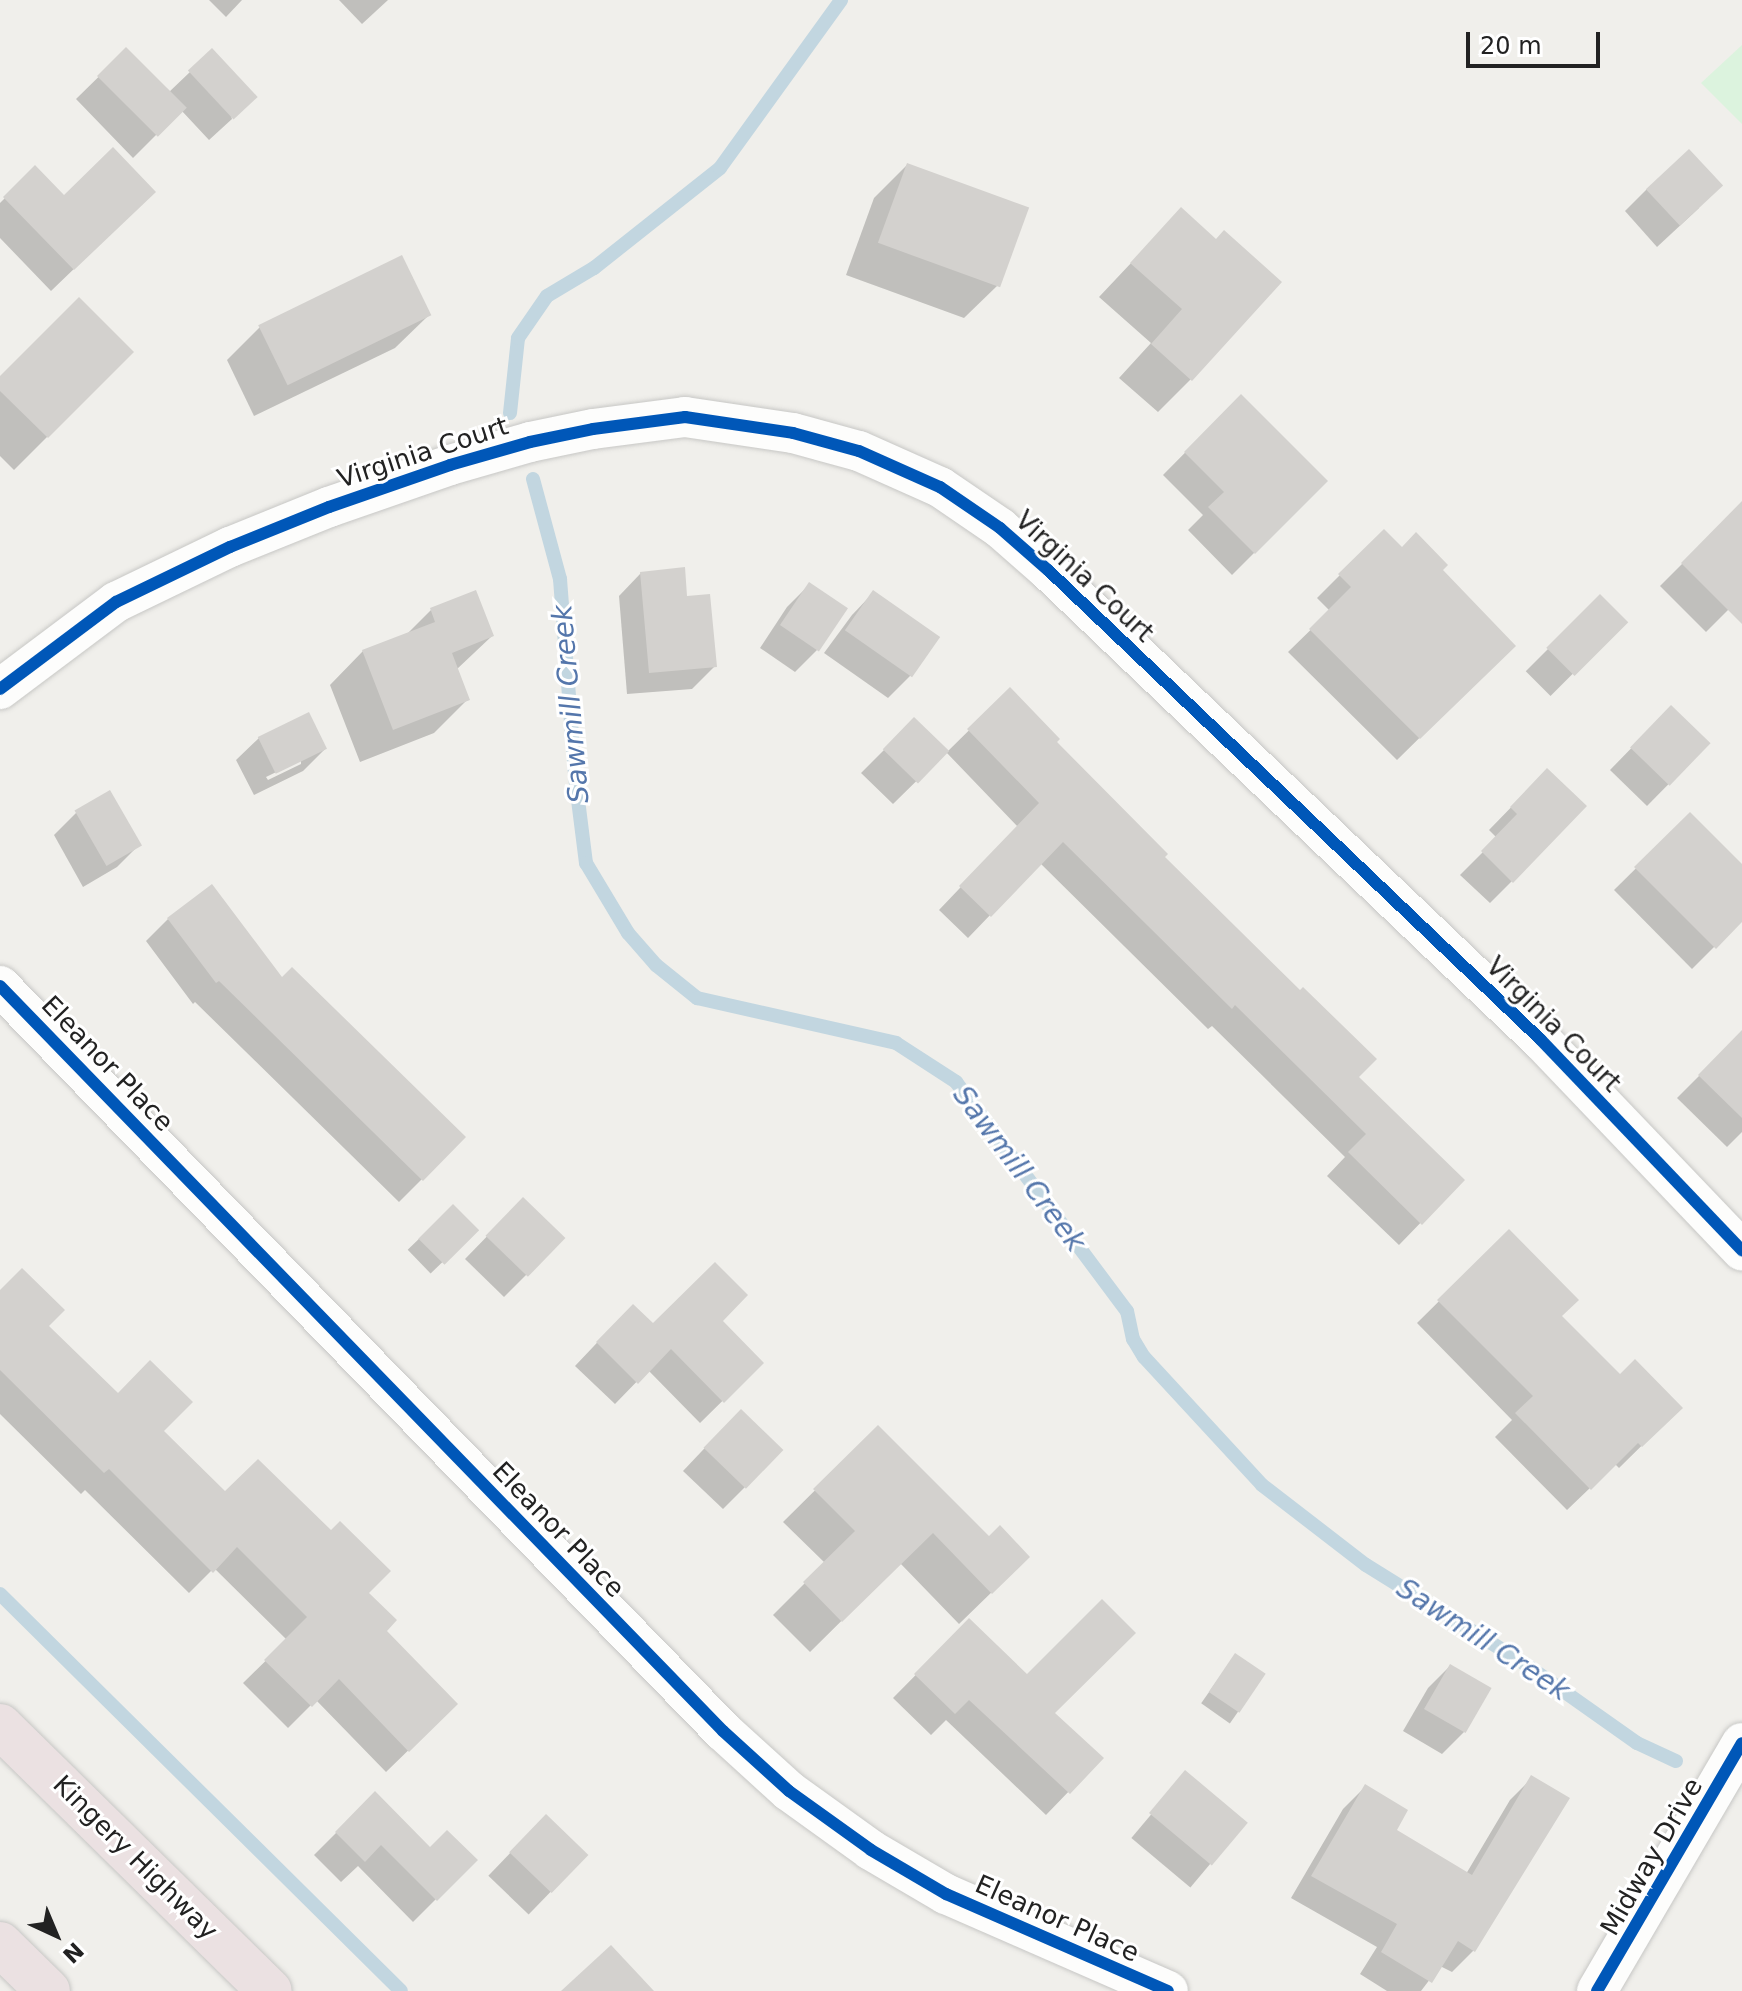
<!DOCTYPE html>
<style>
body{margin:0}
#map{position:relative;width:1742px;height:1991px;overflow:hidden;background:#f0efeb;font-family:"DejaVu Sans",sans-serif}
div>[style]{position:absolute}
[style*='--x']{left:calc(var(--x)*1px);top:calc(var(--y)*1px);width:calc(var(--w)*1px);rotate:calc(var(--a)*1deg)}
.park>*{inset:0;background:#dcf3de}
.shadow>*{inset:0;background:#0003;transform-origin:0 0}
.stream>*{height:14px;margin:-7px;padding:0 7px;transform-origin:7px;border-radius:7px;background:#c2d6e0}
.building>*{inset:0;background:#d3d1ce;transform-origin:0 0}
.roads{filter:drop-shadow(0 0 2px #c7c7c5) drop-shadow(0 0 2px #c7c7c5)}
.street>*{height:40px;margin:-20px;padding:0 20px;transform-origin:20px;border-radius:20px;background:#fdfdfc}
.highway>*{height:44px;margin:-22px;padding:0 22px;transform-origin:22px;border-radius:22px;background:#ebe1e2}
.cycleway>*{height:12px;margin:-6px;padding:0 6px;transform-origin:6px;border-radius:6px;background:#0057b8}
span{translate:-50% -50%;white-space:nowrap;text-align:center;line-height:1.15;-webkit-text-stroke:6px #fff;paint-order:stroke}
.street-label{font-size:26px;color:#222}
.water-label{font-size:28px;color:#5476ab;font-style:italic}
.north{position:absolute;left:16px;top:1895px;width:80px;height:80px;-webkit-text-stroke:6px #fff;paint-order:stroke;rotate:136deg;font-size:22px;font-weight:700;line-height:32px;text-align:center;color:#222}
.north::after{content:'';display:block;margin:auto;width:28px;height:36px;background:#222;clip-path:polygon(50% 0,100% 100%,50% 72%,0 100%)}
.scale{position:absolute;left:1466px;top:32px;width:134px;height:36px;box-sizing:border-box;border:4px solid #222;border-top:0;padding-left:10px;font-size:24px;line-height:28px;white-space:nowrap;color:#222;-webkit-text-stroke:6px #fff;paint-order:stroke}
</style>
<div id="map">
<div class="park">
<i style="clip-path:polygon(1742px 45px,1742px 124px,1701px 83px)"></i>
</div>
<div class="shadow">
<i style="clip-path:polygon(209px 0,242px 0,226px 17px)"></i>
<i style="clip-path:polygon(339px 0,388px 0,362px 24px)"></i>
<i style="clip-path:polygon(126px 50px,168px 93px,212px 51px,232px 119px,209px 140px,181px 110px,133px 158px,76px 99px)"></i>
<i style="clip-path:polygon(907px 165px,998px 285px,964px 318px,846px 275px,874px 198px)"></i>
<i style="clip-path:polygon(35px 168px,64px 197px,131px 214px,51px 291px,0 238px,0 203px)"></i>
<i style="clip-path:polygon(1647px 189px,1699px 208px,1657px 247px,1625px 211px)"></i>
<i style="clip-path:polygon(1181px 210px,1191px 379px,1158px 412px,1119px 378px,1151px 343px,1099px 297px)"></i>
<i style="clip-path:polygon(429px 315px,395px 348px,254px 416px,227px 360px,260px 327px)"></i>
<i style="clip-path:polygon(132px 352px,14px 470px,0 456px,0 379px)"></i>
<i style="clip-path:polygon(1241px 396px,1326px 481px,1232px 575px,1188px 530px,1203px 515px,1163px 475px)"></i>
<i style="clip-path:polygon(1742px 504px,1742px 596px,1706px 632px,1660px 586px)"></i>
<i style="clip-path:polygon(1384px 531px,1402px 549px,1441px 570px,1513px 646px,1397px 760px,1288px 652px,1330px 611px,1317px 598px)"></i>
<i style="clip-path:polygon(641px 573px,714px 667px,692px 689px,627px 694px,619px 596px)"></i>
<i style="clip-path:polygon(809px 585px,845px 608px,817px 650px,795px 672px,760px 648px,787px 607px)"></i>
<i style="clip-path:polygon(874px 592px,937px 637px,910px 676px,888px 698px,824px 653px,852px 615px)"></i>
<i style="left:1600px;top:597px;width:35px;height:105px;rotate:45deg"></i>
<i style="clip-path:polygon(431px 610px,492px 636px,456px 670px,467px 700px,434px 733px,360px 762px,330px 685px,363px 651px,406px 635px)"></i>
<i style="clip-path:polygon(1010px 690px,1356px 1077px,1462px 1180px,1399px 1245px,1327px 1176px,1345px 1157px,1212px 1026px,1208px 1029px,1040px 863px,968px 938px,939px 910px,1018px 827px,946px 752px,893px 804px,861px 773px,914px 720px,947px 752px)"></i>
<i style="clip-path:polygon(1649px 730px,1708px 744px,1647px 806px,1610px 770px)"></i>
<i style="clip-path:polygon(evenodd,259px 738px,325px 749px,303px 771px,254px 795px,236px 760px,259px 738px,301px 760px,301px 764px,268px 780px,266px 777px,301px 760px)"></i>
<i style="clip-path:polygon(109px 793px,139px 845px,117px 867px,83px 887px,54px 835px,76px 813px)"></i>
<i style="clip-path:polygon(1525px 793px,1512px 881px,1490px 903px,1460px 875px,1497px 838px,1489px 830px)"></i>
<i style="clip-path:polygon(1690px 815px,1742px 867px,1742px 919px,1692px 969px,1614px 890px)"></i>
<i style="clip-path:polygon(168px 919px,282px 980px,463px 1138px,399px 1202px,195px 1002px,193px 1004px,146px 941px)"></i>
<i style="clip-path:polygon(1742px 1033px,1742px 1132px,1727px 1147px,1677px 1098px)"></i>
<i style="left:453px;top:1206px;width:33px;height:63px;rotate:46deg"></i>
<i style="clip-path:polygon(501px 1222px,563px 1238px,504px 1297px,465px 1259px)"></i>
<i style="clip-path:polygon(1509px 1232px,1560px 1316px,1620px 1377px,1680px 1408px,1619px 1468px,1615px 1464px,1567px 1510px,1495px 1437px,1512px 1420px,1417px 1323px)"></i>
<i style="clip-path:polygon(0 1293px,46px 1326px,225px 1494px,366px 1593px,384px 1631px,456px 1704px,386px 1772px,316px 1700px,288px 1728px,243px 1683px,287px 1640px,214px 1568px,189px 1593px,85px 1490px,81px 1494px,0 1414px)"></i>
<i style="clip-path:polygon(720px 1321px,761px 1363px,700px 1423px,648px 1370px,615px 1404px,575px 1366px,611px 1328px)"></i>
<i style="clip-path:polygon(878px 1428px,996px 1588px,959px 1624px,900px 1563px,810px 1652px,773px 1615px,825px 1563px,783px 1522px)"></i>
<i style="clip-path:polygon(719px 1433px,745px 1487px,723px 1509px,683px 1471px)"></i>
<i style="clip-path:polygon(969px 1621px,1052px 1713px,1101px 1758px,1046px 1815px,946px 1720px,931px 1735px,893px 1698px)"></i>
<i style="left:1235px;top:1655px;width:35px;height:59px;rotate:35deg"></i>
<i style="clip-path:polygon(1450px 1666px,1464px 1732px,1442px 1754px,1403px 1731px,1428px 1688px)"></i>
<i style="left:1186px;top:1773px;width:77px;height:85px;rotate:40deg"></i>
<i style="clip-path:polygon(1532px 1778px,1474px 1950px,1452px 1972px,1440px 1966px,1421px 1991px,1387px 1991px,1360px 1974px,1377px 1947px,1291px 1898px,1343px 1809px,1365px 1787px,1394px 1830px,1466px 1874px,1510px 1800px)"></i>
<i style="clip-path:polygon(375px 1794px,430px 1850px,475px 1860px,413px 1922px,358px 1866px,341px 1882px,314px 1855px)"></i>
<i style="left:546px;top:1816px;width:56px;height:83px;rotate:44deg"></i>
</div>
<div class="stream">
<i style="--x:510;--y:413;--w:75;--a:-83.9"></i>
<i style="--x:518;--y:338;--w:51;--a:-55.4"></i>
<i style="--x:547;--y:296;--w:55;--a:-30.8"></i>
<i style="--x:594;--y:268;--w:161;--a:-38.4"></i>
<i style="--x:720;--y:168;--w:207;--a:-54.2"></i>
<i style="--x:533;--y:479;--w:104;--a:74.9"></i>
<i style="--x:560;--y:579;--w:198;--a:85.6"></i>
<i style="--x:575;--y:776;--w:88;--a:82.8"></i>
<i style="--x:586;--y:863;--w:82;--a:59"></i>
<i style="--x:628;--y:933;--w:43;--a:48.8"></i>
<i style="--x:656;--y:965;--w:53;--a:38.8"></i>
<i style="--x:697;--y:998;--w:204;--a:12.7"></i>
<i style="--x:896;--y:1043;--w:72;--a:33"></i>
<i style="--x:956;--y:1082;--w:286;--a:53.3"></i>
<i style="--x:1127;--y:1311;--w:29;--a:78"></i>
<i style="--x:1133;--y:1339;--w:21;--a:59"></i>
<i style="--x:1144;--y:1357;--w:174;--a:47.3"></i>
<i style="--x:1262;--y:1485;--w:131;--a:37.6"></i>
<i style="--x:1366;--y:1565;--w:187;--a:31.9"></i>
<i style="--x:1525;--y:1664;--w:137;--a:35.2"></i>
<i style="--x:1637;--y:1743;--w:43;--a:24.8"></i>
<i style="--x:0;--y:1594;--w:564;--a:44.71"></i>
</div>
<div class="building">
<i style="left:126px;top:47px;width:86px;height:41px;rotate:45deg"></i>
<i style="left:212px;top:48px;width:67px;height:33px;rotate:47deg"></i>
<i style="clip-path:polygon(113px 147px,156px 192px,74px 270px,3px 197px,35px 165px,64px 195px)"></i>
<i style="left:1689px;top:149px;width:50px;height:59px;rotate:47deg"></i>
<i style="left:907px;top:163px;width:130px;height:85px;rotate:20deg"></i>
<i style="clip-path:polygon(1181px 207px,1216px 239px,1224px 230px,1282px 282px,1192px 381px,1151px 344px,1182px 309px,1130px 263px)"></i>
<i style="left:402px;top:255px;width:67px;height:160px;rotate:64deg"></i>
<i style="clip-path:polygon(79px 297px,134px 352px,48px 438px,0 391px,0 376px)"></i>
<i style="clip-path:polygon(1241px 394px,1328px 481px,1255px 554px,1208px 507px,1224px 492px,1184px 452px)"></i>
<i style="clip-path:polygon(1742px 501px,1742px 624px,1681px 563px)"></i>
<i style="clip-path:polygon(1384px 529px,1402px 547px,1416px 532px,1448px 565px,1443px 570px,1516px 646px,1420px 739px,1309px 629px,1351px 587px,1338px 574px)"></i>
<i style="clip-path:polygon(685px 567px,687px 596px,710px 594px,717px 667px,649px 673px,640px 572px)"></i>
<i style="left:809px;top:582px;width:47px;height:52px;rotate:34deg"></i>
<i style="clip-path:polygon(476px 590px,494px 636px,452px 653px,470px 700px,393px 730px,362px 650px,435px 622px,430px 608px)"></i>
<i style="left:873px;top:590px;width:82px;height:49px;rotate:35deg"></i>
<i style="left:1600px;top:594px;width:40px;height:76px;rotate:45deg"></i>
<i style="clip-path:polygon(1010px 687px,1060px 739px,1057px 742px,1168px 854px,1165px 857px,1300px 990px,1303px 987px,1377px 1059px,1359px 1077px,1465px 1180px,1422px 1225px,1348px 1152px,1366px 1134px,1235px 1005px,1232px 1009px,1063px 842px,991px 917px,959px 886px,1039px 803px,967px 729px)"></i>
<i style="left:1671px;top:705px;width:55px;height:59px;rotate:44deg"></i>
<i style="left:309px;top:712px;width:41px;height:57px;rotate:64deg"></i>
<i style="left:914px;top:717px;width:49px;height:45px;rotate:44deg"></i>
<i style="clip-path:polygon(1547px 768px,1587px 806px,1513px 883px,1481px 851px,1517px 814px,1510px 807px)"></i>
<i style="left:110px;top:790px;width:64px;height:41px;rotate:60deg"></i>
<i style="clip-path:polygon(1690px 812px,1742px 864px,1742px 922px,1716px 949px,1634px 867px)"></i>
<i style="clip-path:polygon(212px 884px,282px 977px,292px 967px,466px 1137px,423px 1181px,219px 981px,216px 983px,167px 918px)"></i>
<i style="clip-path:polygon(1742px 1030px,1742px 1118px,1698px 1075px)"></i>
<i style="left:523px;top:1197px;width:59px;height:54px;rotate:44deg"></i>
<i style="left:453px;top:1204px;width:37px;height:49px;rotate:45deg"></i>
<i style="clip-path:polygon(1509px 1229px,1579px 1300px,1562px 1316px,1620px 1374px,1635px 1359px,1683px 1408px,1642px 1447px,1638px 1443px,1591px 1490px,1515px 1413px,1533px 1396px,1437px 1300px)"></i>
<i style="clip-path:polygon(715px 1262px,748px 1295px,723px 1321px,764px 1363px,724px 1403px,671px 1349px,638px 1384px,596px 1342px,633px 1304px,653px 1323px)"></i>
<i style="clip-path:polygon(22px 1268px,65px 1310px,49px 1326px,118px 1393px,150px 1360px,193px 1402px,164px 1431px,225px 1491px,258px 1459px,331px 1530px,340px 1521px,391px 1571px,369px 1593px,397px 1620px,387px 1631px,458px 1704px,409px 1752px,339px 1679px,312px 1707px,264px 1660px,307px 1617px,237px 1547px,213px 1573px,109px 1469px,104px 1473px,0 1370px,0 1290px)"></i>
<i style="left:741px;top:1409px;width:59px;height:54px;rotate:44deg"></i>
<i style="clip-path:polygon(878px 1425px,989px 1536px,1000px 1525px,1030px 1557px,992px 1594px,933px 1533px,842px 1622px,803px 1582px,855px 1531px,813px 1489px)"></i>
<i style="clip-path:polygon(1102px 1599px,1136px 1633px,1055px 1713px,1104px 1758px,1070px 1794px,969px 1700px,955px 1714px,914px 1674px,969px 1618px,1027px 1674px)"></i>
<i style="left:1235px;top:1653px;width:37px;height:47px;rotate:34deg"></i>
<i style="left:1450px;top:1664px;width:48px;height:52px;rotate:30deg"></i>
<i style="left:1185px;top:1770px;width:82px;height:56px;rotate:40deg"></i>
<i style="clip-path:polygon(1531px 1775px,1570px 1798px,1475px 1952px,1458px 1941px,1432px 1983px,1381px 1952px,1397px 1924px,1311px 1876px,1365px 1784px,1408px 1810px,1397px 1830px,1472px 1875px)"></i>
<i style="clip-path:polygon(375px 1791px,430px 1847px,447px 1830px,478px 1860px,437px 1901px,381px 1845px,365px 1862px,335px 1832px)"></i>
<i style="left:546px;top:1814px;width:59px;height:53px;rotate:44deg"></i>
<i style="clip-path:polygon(611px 1945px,654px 1991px,561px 1991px)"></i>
</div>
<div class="roads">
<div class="street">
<i style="--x:0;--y:689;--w:145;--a:-36.9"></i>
<i style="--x:116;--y:602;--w:127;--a:-25.8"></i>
<i style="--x:230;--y:547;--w:107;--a:-22"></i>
<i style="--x:329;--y:507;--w:128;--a:-19.1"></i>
<i style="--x:450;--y:465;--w:83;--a:-16"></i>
<i style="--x:530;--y:442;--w:64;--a:-11.7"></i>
<i style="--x:593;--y:429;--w:93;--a:-7.4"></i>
<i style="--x:685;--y:417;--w:109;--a:8.4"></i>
<i style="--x:793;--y:433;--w:68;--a:15.3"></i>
<i style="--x:859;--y:451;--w:89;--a:24"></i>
<i style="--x:940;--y:487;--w:73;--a:34.3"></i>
<i style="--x:1000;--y:528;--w:64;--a:41.2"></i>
<i style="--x:1048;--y:570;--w:681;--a:43.63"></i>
<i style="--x:1541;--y:1040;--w:291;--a:46.3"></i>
<i style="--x:0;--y:986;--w:1038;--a:45.86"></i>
<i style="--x:723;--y:1731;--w:89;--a:42.3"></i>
<i style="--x:789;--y:1791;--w:101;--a:35.7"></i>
<i style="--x:871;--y:1850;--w:87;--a:30.4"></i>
<i style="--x:946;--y:1894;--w:242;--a:23.6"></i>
<i style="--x:1597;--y:1991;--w:287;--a:-59.7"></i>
</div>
<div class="highway">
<i style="--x:0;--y:1726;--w:378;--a:44.5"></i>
<i style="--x:0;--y:1944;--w:67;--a:44.4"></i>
</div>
</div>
<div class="cycleway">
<i style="--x:0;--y:689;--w:145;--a:-36.9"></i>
<i style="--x:116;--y:602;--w:127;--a:-25.8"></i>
<i style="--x:230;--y:547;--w:107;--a:-22"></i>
<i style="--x:329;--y:507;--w:128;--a:-19.1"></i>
<i style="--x:450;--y:465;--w:83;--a:-16"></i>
<i style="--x:530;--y:442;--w:64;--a:-11.7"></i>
<i style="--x:593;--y:429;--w:93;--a:-7.4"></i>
<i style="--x:685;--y:417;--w:109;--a:8.4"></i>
<i style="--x:793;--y:433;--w:68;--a:15.3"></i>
<i style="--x:859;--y:451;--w:89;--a:24"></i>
<i style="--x:940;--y:487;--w:73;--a:34.3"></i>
<i style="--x:1000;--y:528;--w:64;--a:41.2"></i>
<i style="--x:1048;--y:570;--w:681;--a:43.63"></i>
<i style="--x:1541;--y:1040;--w:291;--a:46.3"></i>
<i style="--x:0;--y:986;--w:1038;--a:45.86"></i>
<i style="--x:723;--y:1731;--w:89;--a:42.3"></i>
<i style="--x:789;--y:1791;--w:101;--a:35.7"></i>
<i style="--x:871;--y:1850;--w:87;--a:30.4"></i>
<i style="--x:946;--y:1894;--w:242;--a:23.6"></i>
<i style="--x:1597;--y:1991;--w:287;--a:-59.7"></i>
</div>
<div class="street-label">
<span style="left:423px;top:453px;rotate:-18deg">Virginia Court</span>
<span style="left:1084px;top:577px;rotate:43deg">Virginia Court</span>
<span style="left:1553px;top:1025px;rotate:45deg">Virginia Court</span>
<span style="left:107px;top:1064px;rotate:46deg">Eleanor Place</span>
<span style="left:558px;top:1530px;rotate:46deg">Eleanor Place</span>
<span style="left:1652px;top:1857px;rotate:-60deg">Midway Drive</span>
<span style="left:135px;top:1858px;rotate:45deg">Kingery Highway</span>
<span style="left:1057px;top:1919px;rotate:24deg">Eleanor Place</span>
</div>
<div class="water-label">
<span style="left:571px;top:704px;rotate:-95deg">Sawmill Creek</span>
<span style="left:1019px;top:1169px;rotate:53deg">Sawmill Creek</span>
<span style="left:1483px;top:1640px;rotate:33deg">Sawmill Creek</span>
</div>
<div class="north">N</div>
<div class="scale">20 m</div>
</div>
